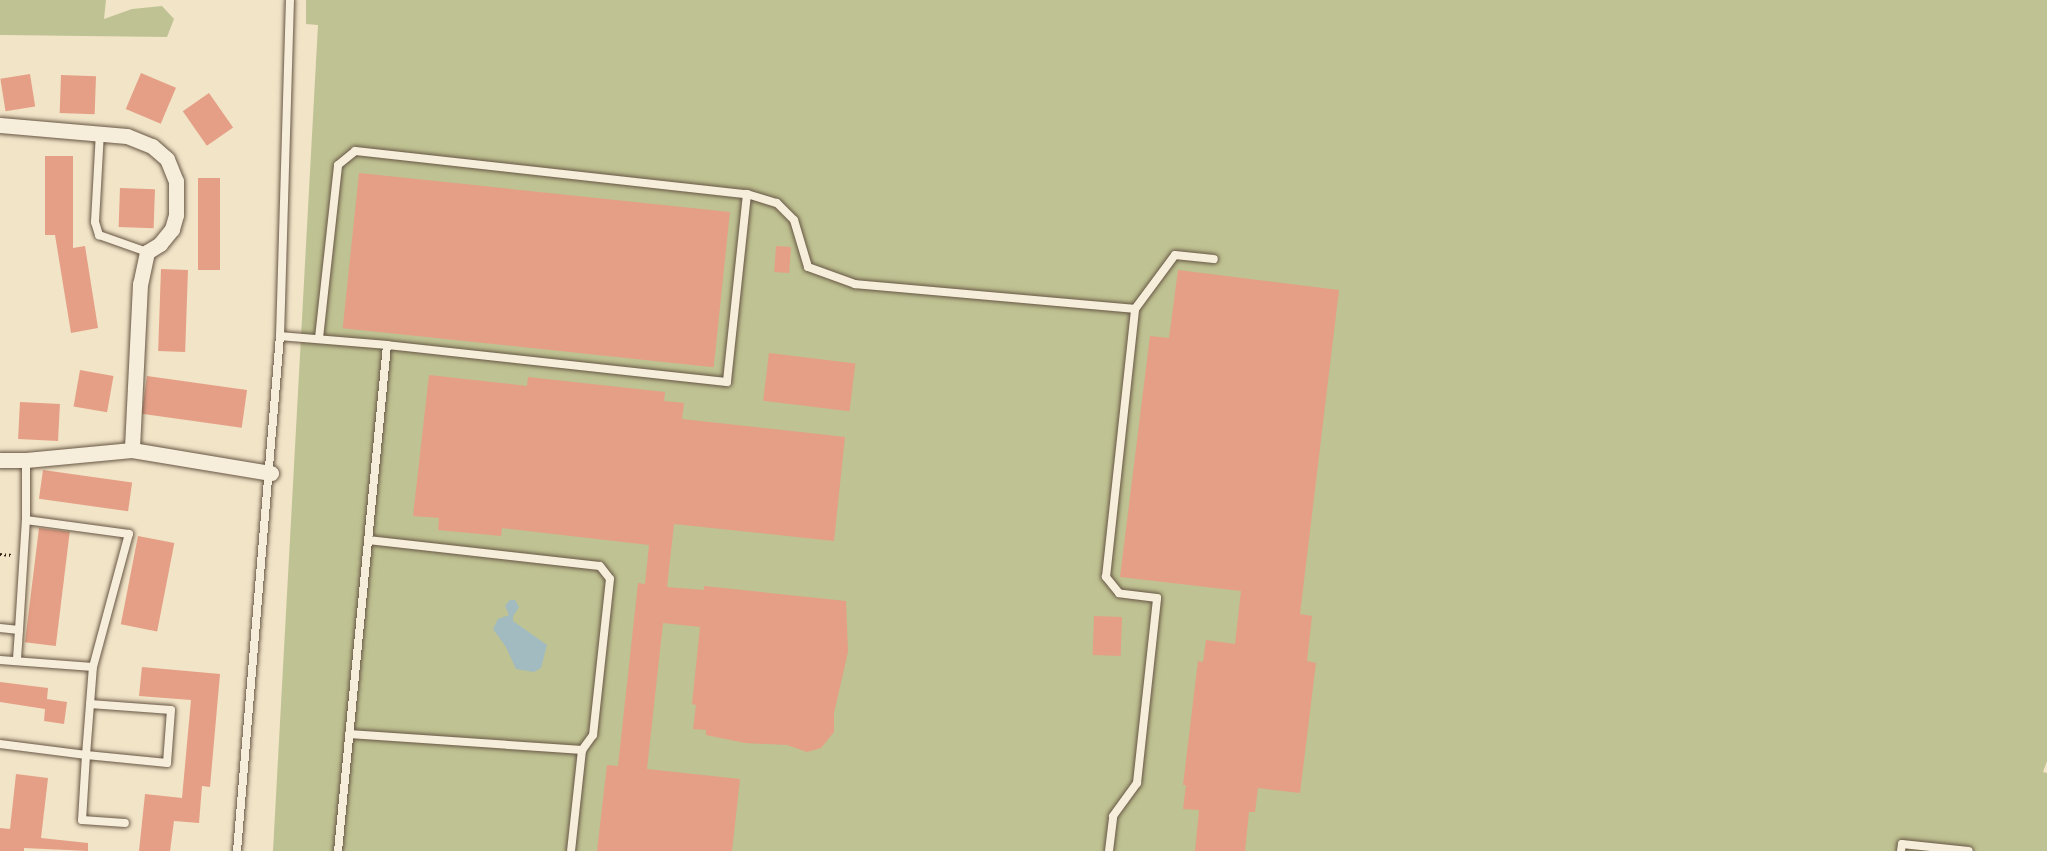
<!DOCTYPE html>
<style>
body{margin:0}
#map{position:relative;width:2047px;height:851px;overflow:hidden;background:#f1e4c7;font-family:"EB Garamond",serif}
div>[style]{position:absolute}
[style*='--x']{left:calc(var(--x)*1px);top:calc(var(--y)*1px);width:calc(var(--w)*1px);rotate:calc(var(--a)*1deg)}
.green>*{inset:0;background:#bfc292}
.water>*{inset:0;background:#a1bbc1}
.building>*{inset:0;background:#e59f86;transform-origin:0 0}
.path>*{height:3px;margin-top:-1.5px;transform-origin:0;background:repeating-linear-gradient(90deg,#392619 0 1.5px,transparent 0 4.5px)}
.roads{filter:drop-shadow(0 0 2px #675644) drop-shadow(0 0 2px #675644)}
.service>*{height:8px;margin:-4px;padding:0 4px;transform-origin:4px;border-radius:4px;background:#f6eddb}
.minor>*{height:15px;margin:-7.5px;padding:0 7.5px;transform-origin:7.5px;border-radius:7.5px;background:#f6eddb}
span{translate:-50% -50%;white-space:nowrap;text-align:center;line-height:1.15;-webkit-text-stroke:4.5px #f6eddb;paint-order:stroke}
</style>
<div id="map">
<div class="green">
<i style="clip-path:polygon(0 0,106px 0,104px 19px,132px 9px,162px 6px,174px 19px,167px 37px,4px 35px,0 35px)"></i>
<i style="clip-path:polygon(306px 0,2047px 0,2047px 761px,2043px 772px,2047px 773px,2047px 851px,273px 851px,318px 25px,306px 24px)"></i>
</div>
<div class="water">
<i style="clip-path:polygon(510px 600px,515px 600px,519px 607px,513px 616px,513px 621px,547px 645px,541px 668px,534px 672px,516px 669px,506px 647px,493px 629px,498px 619px,509px 615px,505px 606px)"></i>
</div>
<div class="building">
<i style="left:141px;top:73px;width:38px;height:39px;rotate:23deg"></i>
<i style="left:30px;top:74px;width:33px;height:30px;rotate:81deg"></i>
<i style="left:61px;top:75px;width:35px;height:38px;rotate:2deg"></i>
<i style="left:209px;top:93px;width:42px;height:32px;rotate:55deg"></i>
<i style="clip-path:polygon(45px 156px,73px 156px,73px 248px,85px 246px,98px 328px,71px 333px,55px 235px,45px 235px)"></i>
<i style="left:359px;top:173px;width:373px;height:156px;rotate:6deg"></i>
<i style="left:198px;top:178px;width:22px;height:92px"></i>
<i style="left:120px;top:188px;width:35px;height:39px;rotate:2deg"></i>
<i style="left:776px;top:246px;width:15px;height:26px;rotate:4deg"></i>
<i style="left:161px;top:269px;width:27px;height:82px;rotate:2deg"></i>
<i style="clip-path:polygon(1178px 270px,1339px 290px,1300px 614px,1312px 616px,1307px 661px,1316px 663px,1300px 793px,1258px 788px,1255px 812px,1249px 812px,1245px 851px,1195px 851px,1199px 810px,1183px 809px,1186px 785px,1183px 785px,1198px 661px,1203px 662px,1206px 640px,1235px 644px,1241px 591px,1120px 577px,1150px 336px,1169px 338px)"></i>
<i style="left:769px;top:353px;width:87px;height:48px;rotate:7deg"></i>
<i style="left:80px;top:370px;width:34px;height:37px;rotate:10deg"></i>
<i style="clip-path:polygon(429px 375px,527px 386px,528px 377px,665px 392px,664px 401px,684px 403px,682px 419px,845px 437px,834px 541px,674px 524px,667px 587px,704px 590px,704px 586px,846px 601px,848px 652px,834px 713px,834px 732px,821px 748px,807px 752px,787px 745px,745px 743px,706px 735px,706px 730px,693px 729px,696px 705px,692px 704px,700px 627px,663px 623px,647px 769px,740px 779px,732px 851px,597px 851px,607px 765px,618px 766px,638px 583px,645px 584px,649px 545px,502px 528px,501px 536px,438px 530px,439px 518px,413px 516px)"></i>
<i style="left:147px;top:376px;width:101px;height:38px;rotate:8deg"></i>
<i style="left:20px;top:402px;width:40px;height:37px;rotate:3deg"></i>
<i style="left:43px;top:470px;width:90px;height:29px;rotate:8deg"></i>
<i style="left:39px;top:528px;width:31px;height:115px;rotate:7deg"></i>
<i style="left:138px;top:536px;width:37px;height:90px;rotate:11deg"></i>
<i style="left:1094px;top:616px;width:28px;height:39px;rotate:2deg"></i>
<i style="clip-path:polygon(142px 667px,220px 674px,210px 787px,202px 786px,199px 823px,174px 821px,170px 851px,139px 851px,145px 794px,182px 798px,191px 700px,139px 696px)"></i>
<i style="clip-path:polygon(0 682px,48px 688px,47px 699px,67px 702px,64px 724px,44px 721px,45px 709px,0 702px)"></i>
<i style="clip-path:polygon(16px 774px,48px 778px,41px 838px,88px 843px,88px 851px,24px 848px,24px 851px,0 851px,0 828px,10px 829px)"></i>
</div>
<div class="path">
<i style="--x:0;--y:554;--w:13;--a:4"></i>
</div>
<div class="roads">
<div class="service">
<i style="--x:100;--y:132;--w:90;--a:93.2"></i>
<i style="--x:95;--y:222;--w:14;--a:73"></i>
<i style="--x:99;--y:235;--w:51;--a:19.5"></i>
<i style="--x:747;--y:194;--w:31;--a:17"></i>
<i style="--x:777;--y:203;--w:24;--a:45"></i>
<i style="--x:794;--y:220;--w:49;--a:73.4"></i>
<i style="--x:808;--y:267;--w:50;--a:19.9"></i>
<i style="--x:855;--y:284;--w:281;--a:5.1"></i>
<i style="--x:280;--y:336;--w:107;--a:4.8"></i>
<i style="--x:387;--y:345;--w:508;--a:95.53"></i>
<i style="--x:319;--y:338;--w:174;--a:-83.7"></i>
<i style="--x:338;--y:165;--w:22;--a:-39"></i>
<i style="--x:355;--y:151;--w:394;--a:6.3"></i>
<i style="--x:747;--y:194;--w:189;--a:96.1"></i>
<i style="--x:727;--y:382;--w:342;--a:-173.8"></i>
<i style="--x:368;--y:540;--w:233;--a:6.4"></i>
<i style="--x:600;--y:566;--w:16;--a:52"></i>
<i style="--x:610;--y:579;--w:157;--a:96.2"></i>
<i style="--x:593;--y:735;--w:19;--a:126"></i>
<i style="--x:582;--y:750;--w:102;--a:96.2"></i>
<i style="--x:0;--y:628;--w:19;--a:6"></i>
<i style="--x:19;--y:630;--w:31;--a:94"></i>
<i style="--x:19;--y:630;--w:110;--a:-86.4"></i>
<i style="--x:26;--y:520;--w:60;--a:-90"></i>
<i style="--x:0;--y:660;--w:93;--a:4.3"></i>
<i style="--x:90;--y:704;--w:81;--a:4.2"></i>
<i style="--x:171;--y:710;--w:53;--a:94.3"></i>
<i style="--x:167;--y:763;--w:81;--a:-174.4"></i>
<i style="--x:86;--y:755;--w:65;--a:93.5"></i>
<i style="--x:82;--y:820;--w:43;--a:4"></i>
<i style="--x:349;--y:734;--w:234;--a:3.9"></i>
<i style="--x:0;--y:744;--w:87;--a:7.3"></i>
<i style="--x:86;--y:755;--w:88;--a:-85.5"></i>
<i style="--x:93;--y:667;--w:138;--a:-74.9"></i>
<i style="--x:129;--y:534;--w:104;--a:-172.3"></i>
<i style="--x:237;--y:851;--w:517;--a:-85.23"></i>
<i style="--x:280;--y:336;--w:336;--a:-88.3"></i>
<i style="--x:1109;--y:851;--w:35;--a:-83"></i>
<i style="--x:1113;--y:816;--w:41;--a:-54"></i>
<i style="--x:1137;--y:783;--w:186;--a:-83.8"></i>
<i style="--x:1157;--y:598;--w:38;--a:-173"></i>
<i style="--x:1119;--y:593;--w:21;--a:-129"></i>
<i style="--x:1106;--y:577;--w:270;--a:-83.8"></i>
<i style="--x:1135;--y:309;--w:67;--a:-53.5"></i>
<i style="--x:1175;--y:255;--w:39;--a:6"></i>
<i style="--x:1901;--y:851;--w:7;--a:-82"></i>
<i style="--x:1902;--y:844;--w:67;--a:6"></i>
</div>
<div class="minor">
<i style="--x:0;--y:125;--w:127;--a:5"></i>
<i style="--x:127;--y:136;--w:27;--a:22"></i>
<i style="--x:152;--y:146;--w:20;--a:41"></i>
<i style="--x:167;--y:159;--w:24;--a:68"></i>
<i style="--x:176;--y:181;--w:34;--a:90"></i>
<i style="--x:176;--y:215;--w:15;--a:106"></i>
<i style="--x:172;--y:229;--w:19;--a:129"></i>
<i style="--x:160;--y:244;--w:15;--a:148"></i>
<i style="--x:147;--y:252;--w:33;--a:102"></i>
<i style="--x:140;--y:284;--w:166;--a:92.8"></i>
<i style="--x:0;--y:460;--w:26;--a:0"></i>
<i style="--x:26;--y:460;--w:106;--a:-5.4"></i>
<i style="--x:132;--y:450;--w:141;--a:9.4"></i>
</div>
</div>
</div>
